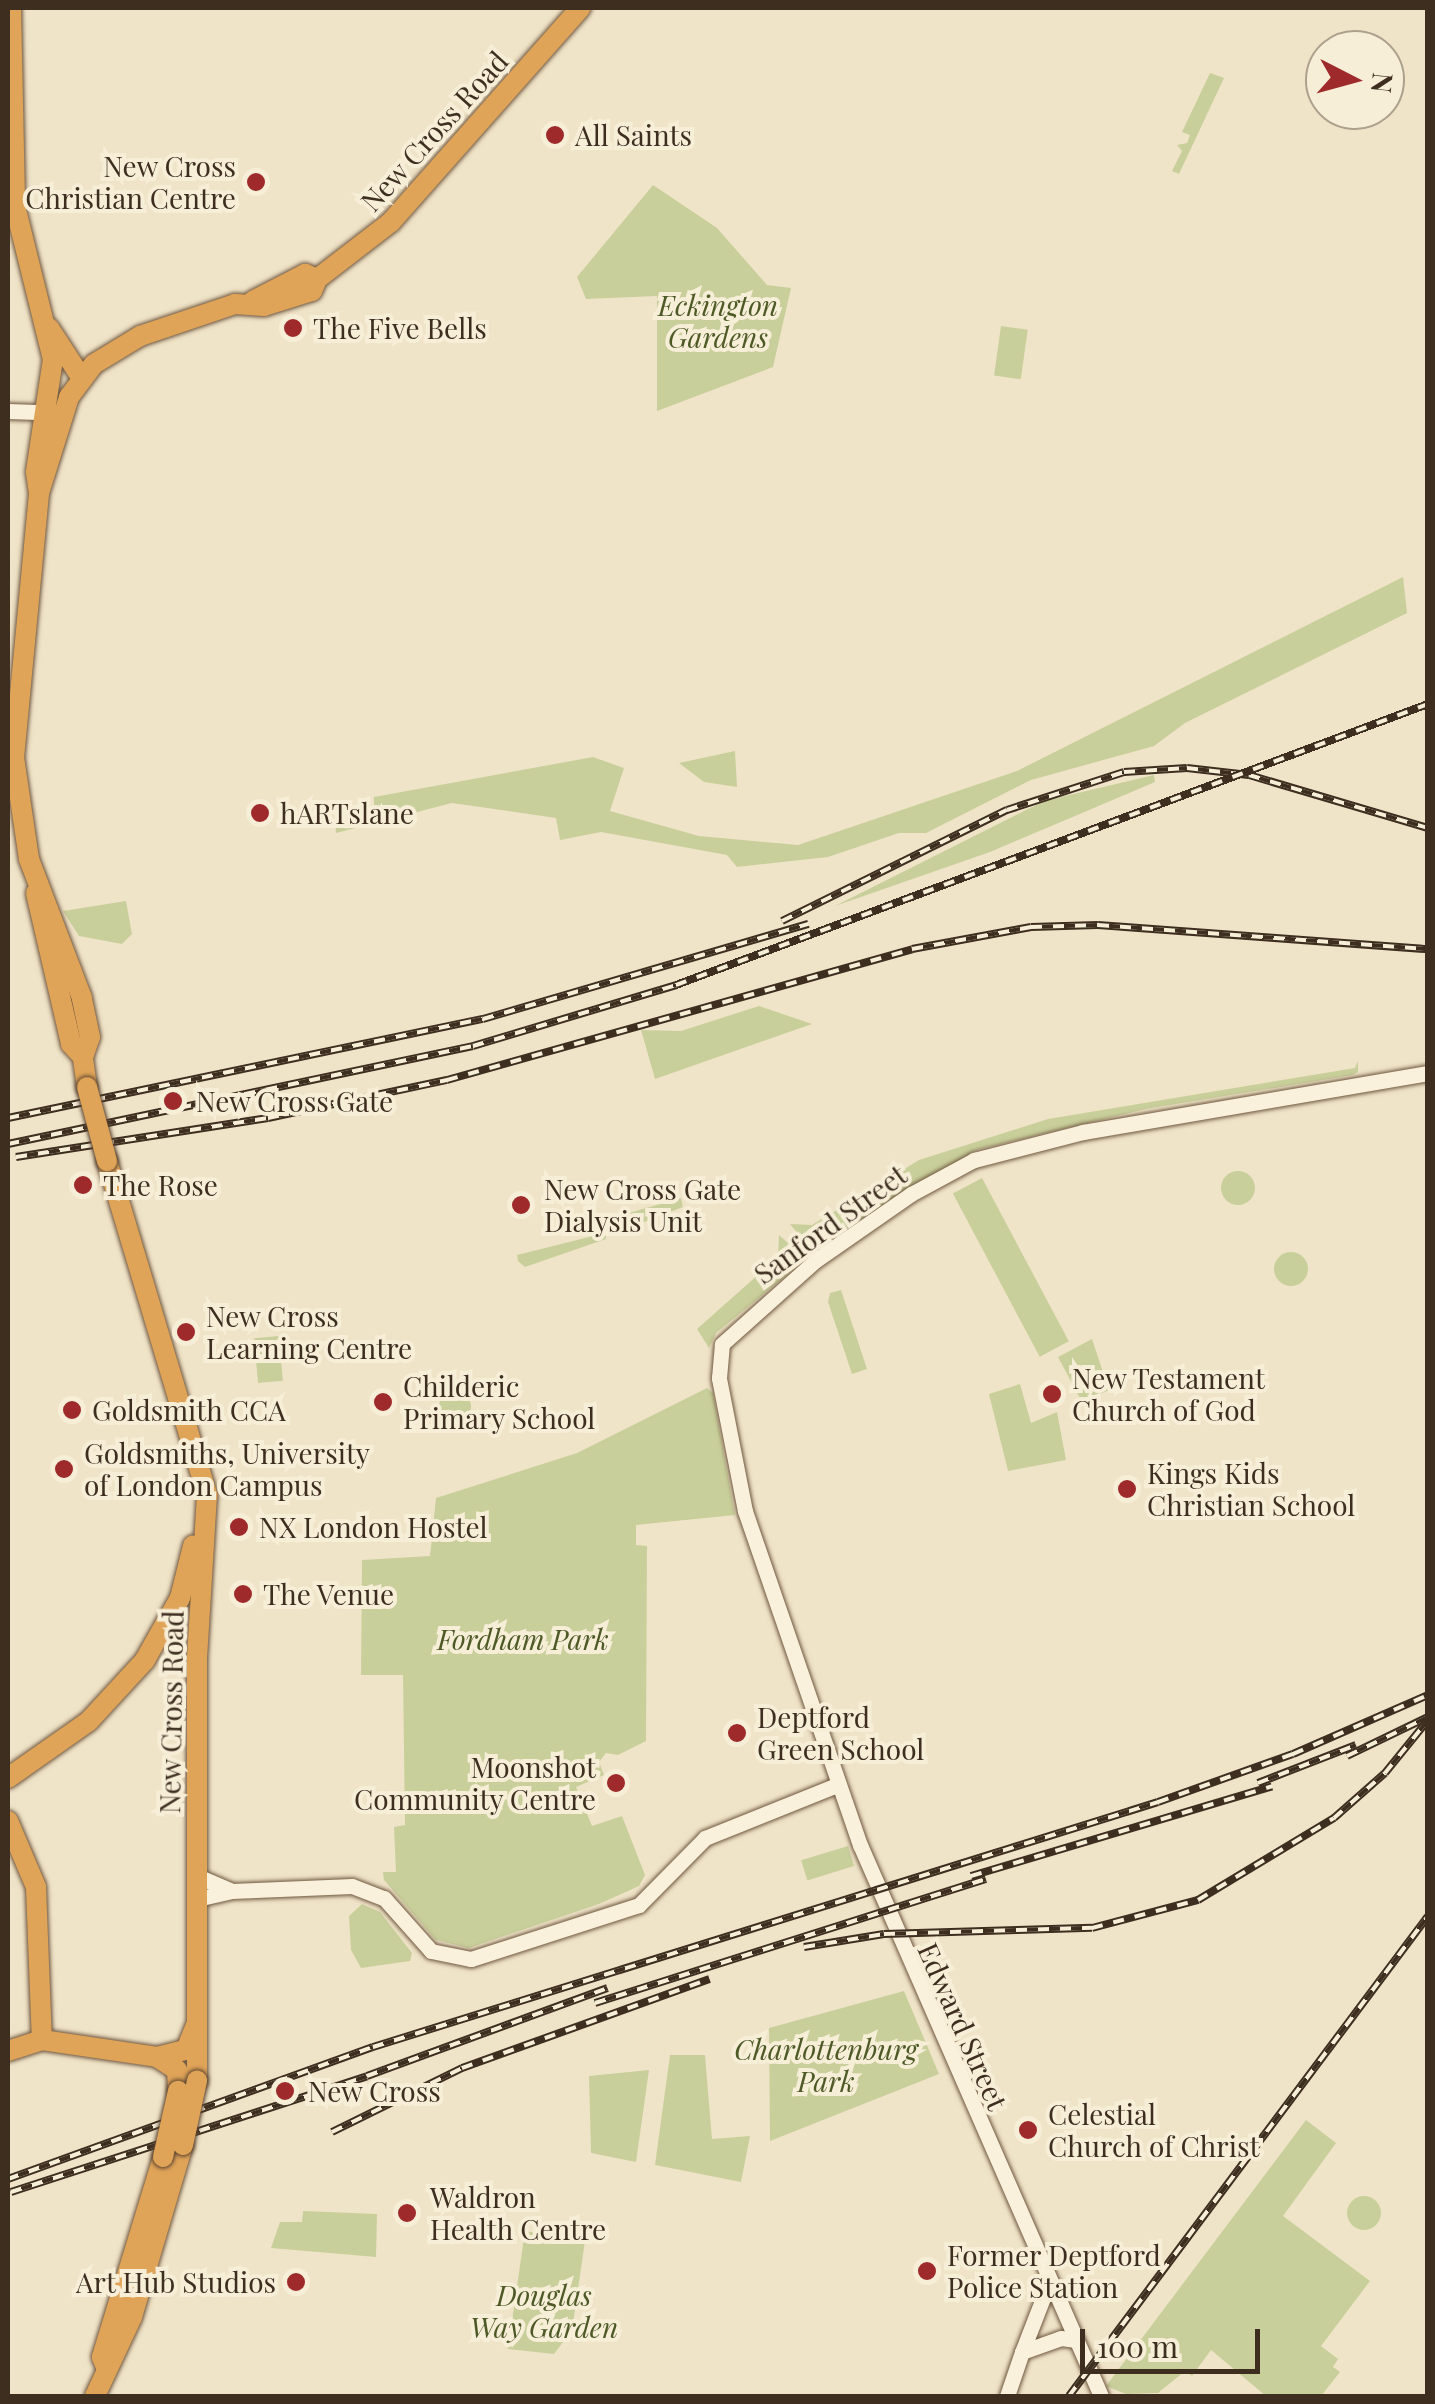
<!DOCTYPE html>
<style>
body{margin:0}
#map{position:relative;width:1435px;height:2404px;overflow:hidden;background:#f0e4c8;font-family:"Playfair Display",serif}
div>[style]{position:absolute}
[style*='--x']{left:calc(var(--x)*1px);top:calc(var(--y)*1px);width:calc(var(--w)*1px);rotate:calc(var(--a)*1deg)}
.green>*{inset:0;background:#c9cf9b;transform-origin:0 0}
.round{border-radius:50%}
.roads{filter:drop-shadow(0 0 2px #6f573f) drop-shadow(0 0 2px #6f573f)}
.secondary>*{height:15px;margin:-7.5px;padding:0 7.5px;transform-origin:7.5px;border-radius:7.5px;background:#faf1dc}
.highway>*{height:20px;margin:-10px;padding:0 10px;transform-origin:10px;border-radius:10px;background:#e0a458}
.rail>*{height:8px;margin-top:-4px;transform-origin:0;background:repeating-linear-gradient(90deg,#f7eed8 0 11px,#3d2e20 0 22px);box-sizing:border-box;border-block:2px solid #3d2e20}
.bridges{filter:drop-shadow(0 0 2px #5b4430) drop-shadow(0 0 2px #5b4430)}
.highway-bridge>*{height:20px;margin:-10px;padding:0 10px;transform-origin:10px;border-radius:10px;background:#e0a458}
.dots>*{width:28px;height:28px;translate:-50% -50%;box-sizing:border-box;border:5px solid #f7eed8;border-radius:50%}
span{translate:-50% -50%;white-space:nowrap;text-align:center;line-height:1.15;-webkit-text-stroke:8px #f7eed8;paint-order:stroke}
.street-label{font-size:28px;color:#3d2e20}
.poi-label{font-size:28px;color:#3d2e20}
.left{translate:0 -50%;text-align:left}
.right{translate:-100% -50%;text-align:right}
.park-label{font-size:28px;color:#4d5a26;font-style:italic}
.frame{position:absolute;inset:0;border:10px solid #3d2e20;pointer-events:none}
.north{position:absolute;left:1305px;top:30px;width:100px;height:100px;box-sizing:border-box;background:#f7eed8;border:2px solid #ada18e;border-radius:50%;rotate:96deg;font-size:28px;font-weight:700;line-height:40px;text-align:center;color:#3d2e20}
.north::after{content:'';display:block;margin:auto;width:35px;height:45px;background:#9e2a2b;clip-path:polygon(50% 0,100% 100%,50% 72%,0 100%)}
.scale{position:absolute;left:1080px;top:2329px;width:180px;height:45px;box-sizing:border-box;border:5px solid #3d2e20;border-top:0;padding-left:12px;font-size:30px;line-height:35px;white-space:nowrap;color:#3d2e20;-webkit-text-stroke:8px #f7eed8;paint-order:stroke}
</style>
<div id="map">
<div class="green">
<i style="clip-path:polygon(1210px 73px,1224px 78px,1179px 174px,1172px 171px,1182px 151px,1177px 145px,1187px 143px,1190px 135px,1182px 132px)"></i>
<i style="clip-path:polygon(653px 185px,717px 228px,767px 285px,791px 288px,773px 367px,657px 411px,657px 296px,586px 299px,577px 277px)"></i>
<i style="left:1001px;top:326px;width:27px;height:50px;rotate:8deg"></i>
<i style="clip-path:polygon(1403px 577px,1407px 613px,1185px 723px,1154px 746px,1031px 780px,926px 833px,899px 833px,828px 857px,737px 867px,727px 855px,601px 832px,560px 840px,556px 818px,452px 803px,336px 833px,335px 823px,374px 814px,374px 797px,593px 757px,624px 768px,610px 811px,699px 836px,798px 845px,1017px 771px)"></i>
<i style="clip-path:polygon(735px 751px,737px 787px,704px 782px,679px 763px)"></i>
<i style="clip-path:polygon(1154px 775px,1155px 782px,990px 852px,835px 906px,1044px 801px)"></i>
<i style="clip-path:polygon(126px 901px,132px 934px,122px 944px,79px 936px,63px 911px)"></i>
<i style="clip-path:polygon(759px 1006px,812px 1024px,655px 1079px,641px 1030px,681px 1031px)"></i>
<i style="clip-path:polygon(1358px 1061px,1358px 1072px,1353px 1075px,1146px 1109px,976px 1150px,820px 1244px,805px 1242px,790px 1224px,812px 1225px,919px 1160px,1048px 1119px,1355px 1068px)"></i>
<i class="round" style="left:1221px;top:1171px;width:34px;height:34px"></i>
<i style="left:982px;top:1178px;width:185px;height:33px;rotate:62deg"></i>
<i style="clip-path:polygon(681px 1198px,683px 1207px,618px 1232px,615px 1217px)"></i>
<i style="clip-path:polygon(605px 1233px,606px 1239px,525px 1267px,518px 1261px,517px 1255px)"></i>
<i style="clip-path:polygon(779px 1235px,799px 1253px,799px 1265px,716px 1333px,709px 1348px,697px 1329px,778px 1257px)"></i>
<i class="round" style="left:1274px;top:1252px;width:34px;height:34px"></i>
<i style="clip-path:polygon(841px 1290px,867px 1369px,852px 1374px,828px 1302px,830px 1293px)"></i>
<i style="left:279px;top:1336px;width:45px;height:25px;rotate:85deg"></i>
<i style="clip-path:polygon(1092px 1339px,1109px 1390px,1082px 1402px,1058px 1357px)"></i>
<i style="clip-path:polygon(1020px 1384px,1031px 1423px,1057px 1412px,1066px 1460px,1008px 1471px,989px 1394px)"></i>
<i style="clip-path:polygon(707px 1388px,713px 1393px,735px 1515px,636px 1525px,636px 1545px,647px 1546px,646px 1741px,618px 1755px,606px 1753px,599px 1762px,604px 1775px,576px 1787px,592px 1826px,622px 1816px,645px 1875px,639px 1886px,599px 1904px,469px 1948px,436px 1940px,384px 1880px,383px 1872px,396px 1872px,394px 1827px,405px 1825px,403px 1675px,361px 1675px,362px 1560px,430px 1556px,436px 1498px,577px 1453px)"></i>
<i class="round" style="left:439px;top:1391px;width:32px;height:32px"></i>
<i style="left:848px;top:1846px;width:21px;height:49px;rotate:73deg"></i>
<i style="clip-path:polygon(362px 1904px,380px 1912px,412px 1953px,410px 1961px,361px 1968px,351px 1950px,349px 1916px)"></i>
<i style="clip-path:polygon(904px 1991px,939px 2074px,770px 2141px,769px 2028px)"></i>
<i style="clip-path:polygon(670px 2055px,705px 2055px,712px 2139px,750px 2136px,741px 2182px,655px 2165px)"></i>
<i style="clip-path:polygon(649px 2070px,636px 2162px,591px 2153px,589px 2076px)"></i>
<i style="clip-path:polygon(1306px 2120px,1336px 2143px,1283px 2216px,1370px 2281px,1321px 2346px,1338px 2359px,1333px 2367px,1340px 2372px,1321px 2396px,1266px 2396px,1211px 2350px,1192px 2376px,1185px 2371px,1158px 2393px,1126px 2394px,1106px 2386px)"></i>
<i class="round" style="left:1347px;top:2196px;width:34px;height:34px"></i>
<i style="clip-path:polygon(303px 2211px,377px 2214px,376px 2257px,271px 2248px,280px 2222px,302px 2222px)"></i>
<i style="clip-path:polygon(525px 2231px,585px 2241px,572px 2330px,554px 2354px,508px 2349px)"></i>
</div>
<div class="roads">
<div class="secondary">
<i style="--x:8;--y:411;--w:36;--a:2"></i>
<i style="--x:197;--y:1876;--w:38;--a:23"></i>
<i style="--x:197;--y:1899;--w:36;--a:-13"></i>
<i style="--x:232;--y:1891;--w:120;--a:-2.4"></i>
<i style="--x:352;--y:1886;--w:34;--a:21"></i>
<i style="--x:384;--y:1898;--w:71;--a:48.4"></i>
<i style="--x:431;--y:1951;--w:41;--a:11.3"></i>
<i style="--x:471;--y:1959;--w:176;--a:-17.8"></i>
<i style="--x:639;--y:1905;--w:94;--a:-45.4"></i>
<i style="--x:705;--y:1838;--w:144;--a:-21.9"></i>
<i style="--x:1022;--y:2352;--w:72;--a:-68.8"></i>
<i style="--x:1007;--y:2396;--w:46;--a:-71.2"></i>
<i style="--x:1022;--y:2352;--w:41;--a:-19.7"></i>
<i style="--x:1061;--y:2338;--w:15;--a:8"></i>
<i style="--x:1101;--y:2396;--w:601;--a:-113.62"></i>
<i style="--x:860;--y:1845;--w:353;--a:-109"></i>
<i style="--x:745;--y:1511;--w:136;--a:-101.1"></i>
<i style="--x:719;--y:1378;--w:34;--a:-85"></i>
<i style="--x:722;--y:1344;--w:126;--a:-41.8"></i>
<i style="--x:816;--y:1260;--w:116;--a:-34.8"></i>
<i style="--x:911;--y:1194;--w:72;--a:-28.4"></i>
<i style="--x:974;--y:1160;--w:113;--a:-14.4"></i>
<i style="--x:1083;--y:1132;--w:350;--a:-9.7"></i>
</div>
<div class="highway">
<i style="--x:11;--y:8;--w:198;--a:88.8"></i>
<i style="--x:15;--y:206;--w:158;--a:76.1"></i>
<i style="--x:53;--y:359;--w:114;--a:98.6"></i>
<i style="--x:36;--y:472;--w:21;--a:82"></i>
<i style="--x:253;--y:301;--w:59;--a:-27.4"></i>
<i style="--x:305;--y:274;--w:13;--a:23"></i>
<i style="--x:49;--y:328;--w:59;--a:56.9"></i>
<i style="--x:36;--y:893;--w:155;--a:76.9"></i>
<i style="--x:71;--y:1044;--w:18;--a:47"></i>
<i style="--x:87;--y:1087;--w:30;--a:-98"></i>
<i style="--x:83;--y:1057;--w:21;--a:-71"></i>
<i style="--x:90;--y:1037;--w:40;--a:-102"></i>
<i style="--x:82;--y:998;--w:149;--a:-110.9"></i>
<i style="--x:29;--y:859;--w:102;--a:-98.4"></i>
<i style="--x:14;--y:758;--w:266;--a:-84.6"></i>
<i style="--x:39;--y:493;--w:101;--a:-72.6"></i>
<i style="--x:69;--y:397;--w:41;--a:-52.9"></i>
<i style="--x:94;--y:364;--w:54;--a:-31.3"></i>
<i style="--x:140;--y:336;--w:100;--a:-18.6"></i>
<i style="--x:235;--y:304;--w:29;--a:4"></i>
<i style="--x:264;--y:306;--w:50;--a:-17.4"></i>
<i style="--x:312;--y:291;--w:13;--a:-67"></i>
<i style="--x:317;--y:279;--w:93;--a:-37.6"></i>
<i style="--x:391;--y:222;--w:286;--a:-48.5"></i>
<i style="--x:107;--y:1161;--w:349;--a:73.3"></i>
<i style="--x:207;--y:1495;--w:163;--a:93.5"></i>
<i style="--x:197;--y:1658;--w:423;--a:90"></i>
<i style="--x:8;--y:1778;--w:99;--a:-35.1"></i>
<i style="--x:89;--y:1721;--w:83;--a:-47.4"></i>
<i style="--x:145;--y:1660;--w:71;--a:-60.6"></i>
<i style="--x:180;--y:1598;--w:54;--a:-76"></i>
<i style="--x:8;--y:1821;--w:72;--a:67"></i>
<i style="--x:36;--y:1887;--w:153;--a:87.8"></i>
<i style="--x:8;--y:2051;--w:36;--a:-18"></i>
<i style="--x:42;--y:2040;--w:116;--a:8.4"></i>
<i style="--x:157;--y:2057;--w:30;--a:-14"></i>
<i style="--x:186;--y:2050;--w:27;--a:-68"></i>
<i style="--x:157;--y:2057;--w:24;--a:33"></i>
<i style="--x:177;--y:2070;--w:21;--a:87"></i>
<i style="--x:106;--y:2367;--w:11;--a:-112"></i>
<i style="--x:102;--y:2357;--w:209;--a:-73"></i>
<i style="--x:95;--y:2396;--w:87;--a:-64.9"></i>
<i style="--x:132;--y:2317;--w:179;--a:-73.5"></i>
</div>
</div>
<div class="rail">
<i style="--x:782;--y:921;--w:251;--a:-26.3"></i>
<i style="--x:1007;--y:810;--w:123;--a:-18"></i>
<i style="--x:1124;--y:772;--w:63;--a:-3.6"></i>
<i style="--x:1187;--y:768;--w:62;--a:6.4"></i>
<i style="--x:1249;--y:775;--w:187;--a:16.5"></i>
<i style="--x:8;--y:1118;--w:485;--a:-11.8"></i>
<i style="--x:483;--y:1019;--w:339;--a:-16.3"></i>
<i style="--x:8;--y:1144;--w:475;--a:-11.9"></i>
<i style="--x:473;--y:1046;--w:212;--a:-16.7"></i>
<i style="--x:676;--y:985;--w:803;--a:-20.49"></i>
<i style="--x:16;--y:1157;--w:255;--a:-8.8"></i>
<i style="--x:268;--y:1118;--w:183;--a:-12"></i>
<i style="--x:447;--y:1080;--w:483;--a:-15.7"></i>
<i style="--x:912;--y:949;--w:121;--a:-10.5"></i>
<i style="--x:1031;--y:927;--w:67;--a:-1.7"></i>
<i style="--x:1098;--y:925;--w:331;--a:4.2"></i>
<i style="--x:1347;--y:1756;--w:90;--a:-25.7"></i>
<i style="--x:1258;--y:1783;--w:105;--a:-21.2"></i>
<i style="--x:971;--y:1876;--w:314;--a:-16.6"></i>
<i style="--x:804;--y:1947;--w:81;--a:-9.2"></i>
<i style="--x:884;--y:1934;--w:208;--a:-1.7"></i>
<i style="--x:1092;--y:1928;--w:110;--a:-14.8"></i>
<i style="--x:1198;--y:1900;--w:159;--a:-31.1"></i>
<i style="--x:1334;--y:1818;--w:68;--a:-41.4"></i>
<i style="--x:1385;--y:1773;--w:68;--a:-50.9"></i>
<i style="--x:595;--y:2003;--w:410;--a:-17.6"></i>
<i style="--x:332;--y:2132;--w:145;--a:-26.2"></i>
<i style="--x:462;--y:2068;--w:263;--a:-19.8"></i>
<i style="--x:8;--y:2179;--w:388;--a:-19.9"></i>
<i style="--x:373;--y:2047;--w:822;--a:-17.33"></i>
<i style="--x:1158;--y:1802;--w:143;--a:-19.6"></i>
<i style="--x:1293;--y:1754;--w:147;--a:-23.6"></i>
<i style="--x:11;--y:2192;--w:374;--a:-18"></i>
<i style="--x:367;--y:2076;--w:256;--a:-20.1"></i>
<i style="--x:1069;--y:2396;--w:599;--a:-53.21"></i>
</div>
<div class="bridges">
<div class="highway-bridge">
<i style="--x:87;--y:1087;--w:77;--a:74.9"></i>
<i style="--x:183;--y:2145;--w:66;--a:-77.7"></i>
<i style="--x:163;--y:2157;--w:68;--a:-77.2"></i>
</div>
</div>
<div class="dots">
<i style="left:555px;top:135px;background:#9e2a2b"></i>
<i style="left:256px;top:182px;background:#9e2a2b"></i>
<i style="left:293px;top:328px;background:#9e2a2b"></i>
<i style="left:260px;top:813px;background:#9e2a2b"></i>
<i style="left:173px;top:1101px;background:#9e2a2b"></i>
<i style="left:83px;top:1185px;background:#9e2a2b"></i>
<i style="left:521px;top:1205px;background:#9e2a2b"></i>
<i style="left:186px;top:1332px;background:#9e2a2b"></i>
<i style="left:1052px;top:1394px;background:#9e2a2b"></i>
<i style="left:383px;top:1402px;background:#9e2a2b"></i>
<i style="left:72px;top:1410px;background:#9e2a2b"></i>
<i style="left:64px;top:1469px;background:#9e2a2b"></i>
<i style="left:1127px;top:1489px;background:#9e2a2b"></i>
<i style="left:239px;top:1527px;background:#9e2a2b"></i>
<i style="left:243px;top:1594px;background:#9e2a2b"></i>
<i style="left:737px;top:1733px;background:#9e2a2b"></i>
<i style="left:616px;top:1783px;background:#9e2a2b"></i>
<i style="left:285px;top:2091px;background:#9e2a2b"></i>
<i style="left:1028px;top:2130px;background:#9e2a2b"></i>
<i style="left:407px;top:2213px;background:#9e2a2b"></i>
<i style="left:927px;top:2271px;background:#9e2a2b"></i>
<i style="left:296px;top:2282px;background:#9e2a2b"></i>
</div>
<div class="street-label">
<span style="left:434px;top:131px;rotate:-48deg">New Cross Road</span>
<span style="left:830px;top:1224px;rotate:-36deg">Sanford Street</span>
<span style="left:171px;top:1712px;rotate:-89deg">New Cross Road</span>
<span style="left:963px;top:2026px;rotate:66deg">Edward Street</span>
</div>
<div class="poi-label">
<span class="left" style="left:575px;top:135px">All Saints</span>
<span class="right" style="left:236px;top:182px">New Cross<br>Christian Centre</span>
<span class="left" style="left:313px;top:328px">The Five Bells</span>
<span class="left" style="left:280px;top:813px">hARTslane</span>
<span class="left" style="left:196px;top:1101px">New Cross Gate</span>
<span class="left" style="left:103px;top:1185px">The Rose</span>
<span class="left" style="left:544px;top:1205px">New Cross Gate<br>Dialysis Unit</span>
<span class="left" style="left:206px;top:1332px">New Cross<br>Learning Centre</span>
<span class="left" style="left:1072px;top:1394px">New Testament<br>Church of God</span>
<span class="left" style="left:403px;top:1402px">Childeric<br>Primary School</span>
<span class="left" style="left:92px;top:1410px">Goldsmith CCA</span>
<span class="left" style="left:84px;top:1469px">Goldsmiths, University<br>of London Campus</span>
<span class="left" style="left:1147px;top:1489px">Kings Kids<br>Christian School</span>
<span class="left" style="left:259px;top:1527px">NX London Hostel</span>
<span class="left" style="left:263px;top:1594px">The Venue</span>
<span class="left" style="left:757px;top:1733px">Deptford<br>Green School</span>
<span class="right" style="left:596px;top:1783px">Moonshot<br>Community Centre</span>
<span class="left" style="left:308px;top:2091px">New Cross</span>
<span class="left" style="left:1048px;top:2130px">Celestial<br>Church of Christ</span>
<span class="left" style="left:430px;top:2213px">Waldron<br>Health Centre</span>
<span class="left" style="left:947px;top:2271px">Former Deptford<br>Police Station</span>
<span class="right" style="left:276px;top:2282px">Art Hub Studios</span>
</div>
<div class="park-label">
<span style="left:718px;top:321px">Eckington<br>Gardens</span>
<span style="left:523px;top:1639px">Fordham Park</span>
<span style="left:826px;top:2065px">Charlottenburg<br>Park</span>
<span style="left:544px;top:2311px">Douglas<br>Way Garden</span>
</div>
<div class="frame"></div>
<div class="north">N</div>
<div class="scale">100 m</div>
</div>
